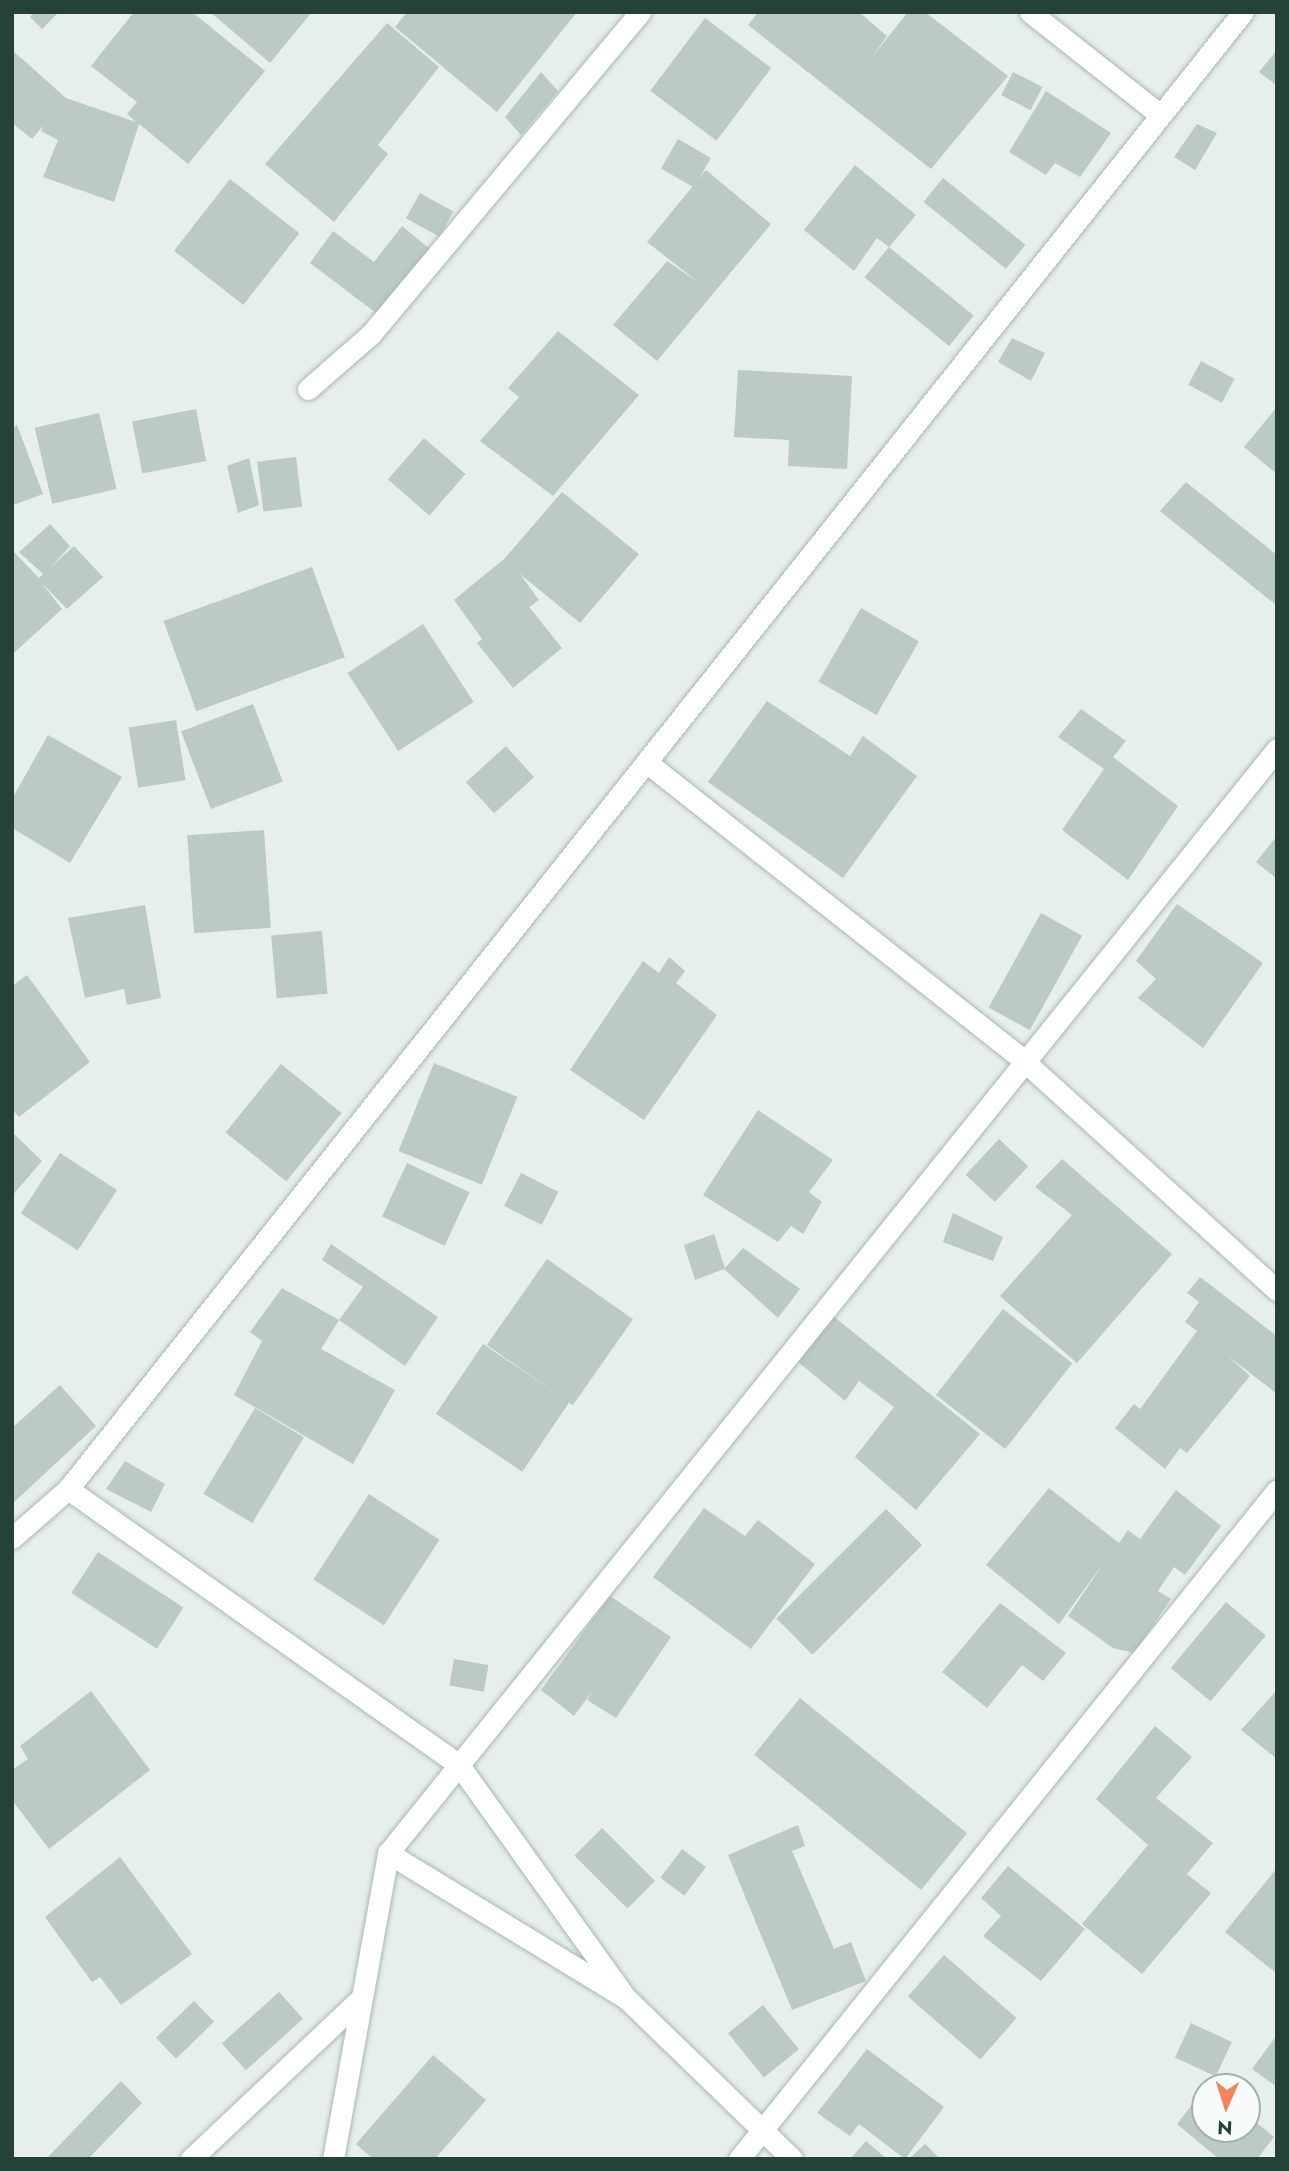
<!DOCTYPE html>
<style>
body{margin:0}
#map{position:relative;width:1289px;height:2171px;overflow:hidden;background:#e6efeb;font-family:Jost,sans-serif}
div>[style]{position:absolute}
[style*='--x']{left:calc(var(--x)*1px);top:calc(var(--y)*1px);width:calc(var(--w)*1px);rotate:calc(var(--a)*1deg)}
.building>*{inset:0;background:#bbcac4;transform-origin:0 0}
.roads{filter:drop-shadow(0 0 2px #a8b8b2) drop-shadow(0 0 2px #a8b8b2)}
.minor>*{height:21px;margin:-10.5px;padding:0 10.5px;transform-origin:10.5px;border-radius:10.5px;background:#fff}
span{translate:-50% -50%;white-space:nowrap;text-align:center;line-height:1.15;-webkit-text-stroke:5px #f7fbf9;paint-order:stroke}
.frame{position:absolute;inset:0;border:14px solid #24423a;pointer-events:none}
.north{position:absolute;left:1191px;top:2073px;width:70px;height:70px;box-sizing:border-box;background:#f7fbf9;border:2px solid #a3b1ad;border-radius:50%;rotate:183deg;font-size:19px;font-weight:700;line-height:28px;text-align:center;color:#24423a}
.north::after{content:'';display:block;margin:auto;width:24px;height:32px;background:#f4845f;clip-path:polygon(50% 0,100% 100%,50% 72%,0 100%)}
</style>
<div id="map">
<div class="building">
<i style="clip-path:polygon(34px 12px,59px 12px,42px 29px,30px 17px)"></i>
<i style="clip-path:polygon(134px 12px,192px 12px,265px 71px,188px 164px,139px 124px,114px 202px,43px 177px,58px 140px,41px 131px,44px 125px,32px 139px,12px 123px,12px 50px,66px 98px,136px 122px,127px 114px,137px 102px,91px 66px)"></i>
<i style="clip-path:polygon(210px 12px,312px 12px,270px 63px)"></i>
<i style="clip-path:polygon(407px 12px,577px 12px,497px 112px,395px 27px)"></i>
<i style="clip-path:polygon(758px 12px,859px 12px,887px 36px,872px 57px,908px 12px,925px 12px,1008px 76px,931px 169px,748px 25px)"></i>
<i style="left:705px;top:18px;width:83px;height:91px;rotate:37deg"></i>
<i style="clip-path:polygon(387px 23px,439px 67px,378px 145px,388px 154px,334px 222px,265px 164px)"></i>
<i style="clip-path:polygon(1277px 50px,1277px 86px,1259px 72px)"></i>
<i style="clip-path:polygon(541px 72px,558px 91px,521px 135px,505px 117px)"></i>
<i style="left:1013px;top:72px;width:33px;height:26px;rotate:27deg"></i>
<i style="clip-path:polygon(1046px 91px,1111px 133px,1080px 177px,1055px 163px,1046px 175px,1009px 152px)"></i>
<i style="clip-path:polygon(1197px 124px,1217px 133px,1195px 170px,1174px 157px)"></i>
<i style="left:678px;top:139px;width:38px;height:34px;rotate:30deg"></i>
<i style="clip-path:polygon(855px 165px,916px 215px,889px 247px,877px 238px,854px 271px,804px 230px)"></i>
<i style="clip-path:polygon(706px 170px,771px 224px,657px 361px,613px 325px,667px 261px,698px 282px,647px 242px)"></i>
<i style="left:943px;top:178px;width:106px;height:31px;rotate:39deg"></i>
<i style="left:230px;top:179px;width:88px;height:91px;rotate:38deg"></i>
<i style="left:420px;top:193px;width:38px;height:29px;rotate:29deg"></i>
<i style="clip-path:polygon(402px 226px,430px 249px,376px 313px,310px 263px,333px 231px,374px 262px)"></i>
<i style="left:889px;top:247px;width:109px;height:39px;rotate:39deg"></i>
<i style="clip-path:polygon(558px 331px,639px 395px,553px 496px,480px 441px,519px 397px,508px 388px)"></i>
<i style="clip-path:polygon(1012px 338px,1045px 353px,1031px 381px,998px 362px)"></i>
<i style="left:1201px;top:361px;width:38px;height:27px;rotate:28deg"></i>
<i style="clip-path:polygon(738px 370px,852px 376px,847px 469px,788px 466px,789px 440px,734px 437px)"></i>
<i style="clip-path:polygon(1277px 407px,1277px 474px,1244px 447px)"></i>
<i style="left:196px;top:409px;width:53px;height:65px;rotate:79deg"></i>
<i style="left:99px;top:413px;width:78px;height:66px;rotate:77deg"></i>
<i style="clip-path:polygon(17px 425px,43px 494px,13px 505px,12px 428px)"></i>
<i style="left:424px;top:438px;width:55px;height:55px;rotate:41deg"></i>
<i style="left:296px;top:457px;width:50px;height:39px;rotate:83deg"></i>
<i style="clip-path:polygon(249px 458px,259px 505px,238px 513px,227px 466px)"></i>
<i style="clip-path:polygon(1186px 482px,1277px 555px,1277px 606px,1160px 511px)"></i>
<i style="clip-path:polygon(562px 492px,639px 554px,580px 623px,520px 574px,539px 600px,529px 607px,562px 648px,513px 688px,477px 643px,482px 639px,454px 600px,504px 559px)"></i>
<i style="clip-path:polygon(50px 524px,70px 546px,51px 567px,74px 546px,103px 577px,67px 609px,41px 582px,62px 609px,14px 653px,12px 550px,39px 578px,43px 574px,19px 552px)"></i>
<i style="left:312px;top:567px;width:96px;height:158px;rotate:70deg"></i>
<i style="left:861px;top:608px;width:67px;height:85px;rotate:30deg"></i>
<i style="left:423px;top:624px;width:93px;height:90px;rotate:57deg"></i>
<i style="clip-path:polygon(767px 701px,850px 756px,863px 736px,917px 776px,843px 878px,708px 782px)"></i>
<i style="left:253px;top:704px;width:83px;height:77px;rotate:69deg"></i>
<i style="clip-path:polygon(1081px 709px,1126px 741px,1113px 757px,1178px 806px,1128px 880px,1062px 830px,1104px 769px,1058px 737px)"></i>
<i style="left:176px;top:720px;width:61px;height:48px;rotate:81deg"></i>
<i style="clip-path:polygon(48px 735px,122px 777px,70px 863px,12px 828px,12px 799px)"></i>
<i style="left:506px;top:746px;width:42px;height:54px;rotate:48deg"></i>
<i style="left:264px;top:830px;width:98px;height:77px;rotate:86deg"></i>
<i style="clip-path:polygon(1277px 836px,1277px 879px,1256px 862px)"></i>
<i style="clip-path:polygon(1177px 904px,1263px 963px,1203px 1048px,1138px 998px,1156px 979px,1136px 961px)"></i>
<i style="clip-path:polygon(145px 905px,161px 998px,127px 1005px,124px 989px,85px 998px,68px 918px)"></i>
<i style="left:1041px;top:913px;width:47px;height:108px;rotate:29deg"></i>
<i style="left:322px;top:931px;width:63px;height:51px;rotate:85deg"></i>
<i style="clip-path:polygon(669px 957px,685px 971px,676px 983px,717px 1015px,644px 1120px,570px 1070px,643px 961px,659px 973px)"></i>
<i style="clip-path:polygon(27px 975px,90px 1062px,19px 1117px,12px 1109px,12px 986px)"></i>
<i style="left:434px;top:1063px;width:90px;height:95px;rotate:22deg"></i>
<i style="left:281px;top:1064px;width:78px;height:88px;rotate:39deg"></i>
<i style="clip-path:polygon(758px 1110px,833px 1160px,809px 1192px,822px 1202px,803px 1234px,791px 1226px,778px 1242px,703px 1195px)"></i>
<i style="clip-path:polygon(12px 1132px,42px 1161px,12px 1196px)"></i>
<i style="left:999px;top:1139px;width:40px;height:49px;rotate:43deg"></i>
<i style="left:60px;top:1153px;width:68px;height:72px;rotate:33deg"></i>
<i style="clip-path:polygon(1062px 1159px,1172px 1254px,1077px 1363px,1000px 1296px,1072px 1215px,1035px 1187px)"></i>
<i style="left:407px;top:1163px;width:69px;height:59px;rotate:25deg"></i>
<i style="left:521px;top:1173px;width:42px;height:37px;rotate:27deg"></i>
<i style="clip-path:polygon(953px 1213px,1003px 1237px,993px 1261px,943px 1242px)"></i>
<i style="clip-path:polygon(714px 1234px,725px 1268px,743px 1248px,800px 1289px,778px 1318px,724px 1269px,695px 1280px,684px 1245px)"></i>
<i style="clip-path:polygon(331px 1244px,438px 1317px,405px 1366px,339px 1320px,363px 1287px,322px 1260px)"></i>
<i style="left:547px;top:1259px;width:105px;height:105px;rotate:35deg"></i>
<i style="clip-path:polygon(1200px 1277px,1277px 1336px,1277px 1394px,1228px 1356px,1250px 1376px,1187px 1453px,1180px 1448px,1165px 1469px,1115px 1428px,1134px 1404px,1140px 1409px,1197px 1331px,1185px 1322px,1199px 1302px,1187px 1293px)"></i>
<i style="clip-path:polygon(282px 1288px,339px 1320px,321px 1349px,395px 1390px,353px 1464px,234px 1395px,262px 1341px,250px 1332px)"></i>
<i style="left:1003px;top:1309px;width:88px;height:109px;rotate:38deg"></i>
<i style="clip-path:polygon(833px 1316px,980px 1434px,916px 1510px,855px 1457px,894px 1407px,859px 1381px,845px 1401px,797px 1361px)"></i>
<i style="left:483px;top:1344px;width:104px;height:84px;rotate:34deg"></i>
<i style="clip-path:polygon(60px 1385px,96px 1426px,12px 1504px,12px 1428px)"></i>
<i style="left:255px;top:1408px;width:57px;height:100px;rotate:31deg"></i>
<i style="clip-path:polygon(125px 1461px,165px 1484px,151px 1512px,106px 1489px)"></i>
<i style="clip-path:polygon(1049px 1488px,1119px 1543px,1128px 1530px,1140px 1539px,1176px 1490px,1221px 1526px,1185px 1575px,1174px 1567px,1158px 1591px,1171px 1599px,1134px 1653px,1113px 1648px,1068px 1616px,1105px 1561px,1059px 1624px,986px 1565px)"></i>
<i style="left:369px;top:1494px;width:84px;height:102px;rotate:33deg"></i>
<i style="clip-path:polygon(704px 1508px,745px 1536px,758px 1520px,815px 1564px,751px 1649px,653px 1577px)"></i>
<i style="left:886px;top:1509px;width:51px;height:155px;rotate:45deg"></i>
<i style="left:98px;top:1552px;width:102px;height:49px;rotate:33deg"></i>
<i style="clip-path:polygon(610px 1596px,671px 1637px,616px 1718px,587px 1700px,593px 1690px,574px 1716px,541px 1690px)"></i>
<i style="left:1226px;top:1602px;width:52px;height:86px;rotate:40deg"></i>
<i style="clip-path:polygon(1000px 1603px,1066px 1653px,1043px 1681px,1022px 1665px,987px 1708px,942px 1672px)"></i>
<i style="left:454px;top:1659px;width:35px;height:27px;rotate:10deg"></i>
<i style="clip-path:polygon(1277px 1690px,1277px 1759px,1241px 1730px)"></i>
<i style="clip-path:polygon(91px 1691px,150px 1770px,49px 1849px,12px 1800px,12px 1770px,28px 1759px,20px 1746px)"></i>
<i style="left:800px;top:1698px;width:215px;height:73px;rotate:39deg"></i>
<i style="clip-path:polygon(1155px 1726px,1192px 1757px,1156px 1798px,1213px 1843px,1187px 1874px,1211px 1893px,1142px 1974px,1082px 1924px,1148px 1845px,1096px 1799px)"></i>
<i style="clip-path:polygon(798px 1825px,805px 1846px,792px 1851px,834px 1949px,851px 1942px,866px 1981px,792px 2010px,728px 1855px)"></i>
<i style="left:602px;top:1828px;width:75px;height:39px;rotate:45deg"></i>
<i style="left:682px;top:1849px;width:30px;height:36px;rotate:37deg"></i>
<i style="clip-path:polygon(120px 1857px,192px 1954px,121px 2005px,100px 1977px,92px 1982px,45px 1917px)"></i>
<i style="clip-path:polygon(1008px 1866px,1085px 1929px,1041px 1981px,983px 1936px,1001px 1916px,981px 1898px)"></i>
<i style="clip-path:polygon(1277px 1868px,1277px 1974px,1225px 1932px)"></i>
<i style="left:944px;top:1955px;width:96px;height:55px;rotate:41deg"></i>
<i style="left:279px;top:1992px;width:36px;height:77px;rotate:48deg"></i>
<i style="left:194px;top:2001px;width:29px;height:53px;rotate:46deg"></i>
<i style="left:763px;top:2005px;width:57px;height:45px;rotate:51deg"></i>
<i style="left:1191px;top:2023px;width:45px;height:38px;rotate:25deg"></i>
<i style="clip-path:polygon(1277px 2035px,1277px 2087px,1252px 2069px)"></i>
<i style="clip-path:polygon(867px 2049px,944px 2107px,905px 2159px,859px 2124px,850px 2136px,817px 2113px)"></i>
<i style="clip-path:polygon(433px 2055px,486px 2100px,435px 2159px,373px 2159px,356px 2144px)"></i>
<i style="clip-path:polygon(121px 2081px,142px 2103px,88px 2159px,46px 2159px)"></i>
<i style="clip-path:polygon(1205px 2088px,1205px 2129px,1247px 2129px,1247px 2115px,1274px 2137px,1257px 2159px,1219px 2159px,1177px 2124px)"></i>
<i style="clip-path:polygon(866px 2141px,887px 2159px,850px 2159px)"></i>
<i style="clip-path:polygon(925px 2144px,940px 2159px,909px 2159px)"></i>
</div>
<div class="roads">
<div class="minor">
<i style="--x:1030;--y:12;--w:163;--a:38.3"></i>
<i style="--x:308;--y:389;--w:84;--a:-41.1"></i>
<i style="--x:371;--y:334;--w:420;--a:-50.1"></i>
<i style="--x:650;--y:765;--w:476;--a:38.3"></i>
<i style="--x:1023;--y:1060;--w:343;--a:42.2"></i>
<i style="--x:68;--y:1489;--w:479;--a:35.2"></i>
<i style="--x:459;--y:1765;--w:287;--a:54.4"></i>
<i style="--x:12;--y:1538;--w:74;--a:-41.2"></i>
<i style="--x:68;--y:1489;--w:1887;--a:-51.5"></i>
<i style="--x:388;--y:1853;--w:279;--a:31.4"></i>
<i style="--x:626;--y:1998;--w:231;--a:44.1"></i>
<i style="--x:191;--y:2159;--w:231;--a:-43.4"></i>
<i style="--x:333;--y:2159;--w:311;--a:-79.8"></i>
<i style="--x:388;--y:1853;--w:1417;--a:-51.16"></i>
<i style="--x:739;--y:2159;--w:858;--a:-51.19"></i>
</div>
</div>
<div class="frame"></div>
<div class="north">N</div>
</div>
